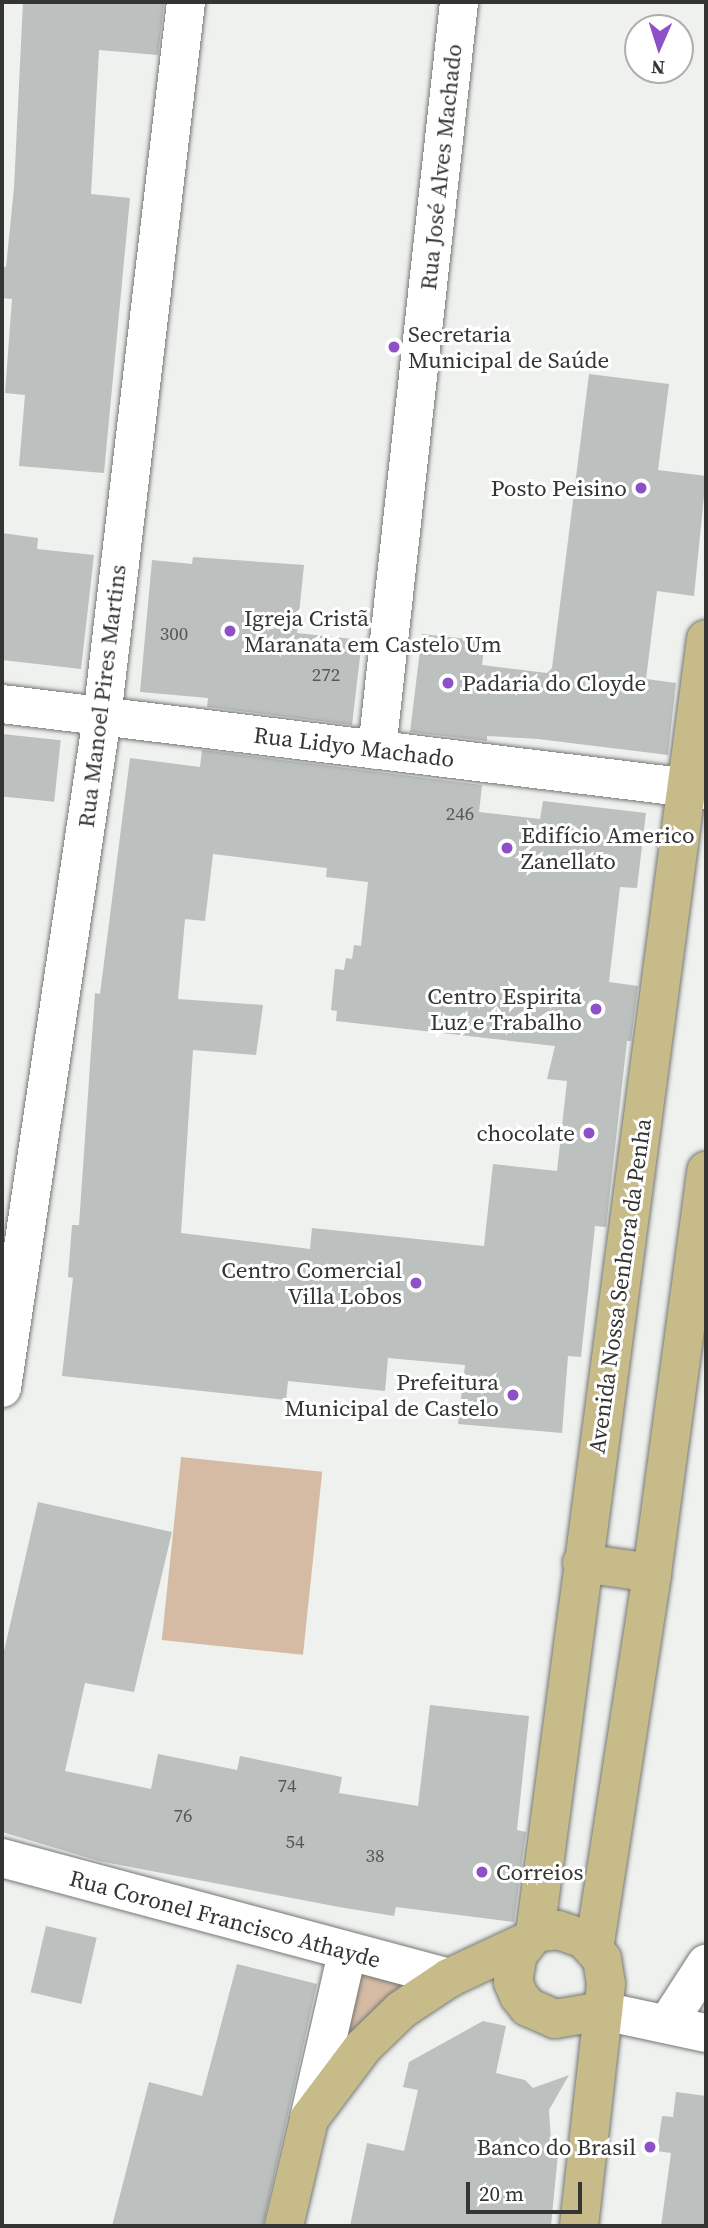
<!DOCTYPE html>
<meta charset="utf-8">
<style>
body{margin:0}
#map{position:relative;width:708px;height:2228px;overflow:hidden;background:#eef1ed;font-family:"Source Serif 4",serif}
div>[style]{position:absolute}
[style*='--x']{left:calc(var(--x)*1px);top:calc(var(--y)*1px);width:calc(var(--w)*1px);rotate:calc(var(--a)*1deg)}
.green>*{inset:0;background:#d6bba4;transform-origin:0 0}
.building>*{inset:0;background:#bcc0be;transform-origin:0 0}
.roads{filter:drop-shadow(0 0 2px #757774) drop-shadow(0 0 2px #757774)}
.minor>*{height:38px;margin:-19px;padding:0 19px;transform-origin:19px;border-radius:19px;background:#fff}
.tertiary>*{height:38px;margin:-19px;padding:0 19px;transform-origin:19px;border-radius:19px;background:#fff}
.primary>*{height:38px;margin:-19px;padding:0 19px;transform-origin:19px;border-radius:19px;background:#c7bc89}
.dots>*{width:19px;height:19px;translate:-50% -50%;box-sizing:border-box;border:4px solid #fff;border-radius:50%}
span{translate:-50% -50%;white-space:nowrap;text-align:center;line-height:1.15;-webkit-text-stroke:6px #fff;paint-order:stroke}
.number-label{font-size:19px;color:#565856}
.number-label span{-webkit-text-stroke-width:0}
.street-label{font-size:23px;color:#343533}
.poi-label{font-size:23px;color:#343533}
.left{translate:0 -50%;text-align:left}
.right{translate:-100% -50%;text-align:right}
.frame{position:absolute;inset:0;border:4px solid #343533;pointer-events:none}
.north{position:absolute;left:624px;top:14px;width:70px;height:70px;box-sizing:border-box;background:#fff;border:2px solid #aeaead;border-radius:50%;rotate:183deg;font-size:19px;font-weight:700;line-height:28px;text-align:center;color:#343533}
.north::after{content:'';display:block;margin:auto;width:24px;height:32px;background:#8e50c6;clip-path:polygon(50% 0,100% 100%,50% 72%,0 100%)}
.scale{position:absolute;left:466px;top:2182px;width:116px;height:32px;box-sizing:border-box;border:4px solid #343533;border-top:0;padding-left:9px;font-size:21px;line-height:24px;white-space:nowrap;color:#343533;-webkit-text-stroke:5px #fff;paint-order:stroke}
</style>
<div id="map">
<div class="green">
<i style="left:181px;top:1457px;width:142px;height:184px;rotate:6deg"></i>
<i style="clip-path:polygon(360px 1972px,404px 1982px,342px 2045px)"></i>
</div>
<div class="building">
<i style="clip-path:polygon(23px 2px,164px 3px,158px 55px,99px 50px,91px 194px,130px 198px,104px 473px,19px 466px,25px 395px,5px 393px,12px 299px,2px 298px,2px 267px,6px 267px,14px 188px)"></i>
<i style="clip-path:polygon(589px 374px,669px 384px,658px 470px,706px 476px,694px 596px,657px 591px,646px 679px,676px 683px,668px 755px,538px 739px,487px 736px,487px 741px,410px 732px,422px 634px,485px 641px,482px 665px,547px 673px,552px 668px)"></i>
<i style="clip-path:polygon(2px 533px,38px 538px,37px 549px,94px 555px,81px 669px,2px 660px)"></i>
<i style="clip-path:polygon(193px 557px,304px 565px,297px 633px,362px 640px,352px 725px,207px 707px,208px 698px,140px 692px,152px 560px,192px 564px)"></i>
<i style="left:2px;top:734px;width:59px;height:62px;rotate:6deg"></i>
<i style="clip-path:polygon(evenodd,202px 750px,482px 785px,479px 812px,540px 819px,543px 801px,646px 813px,637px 888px,620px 887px,609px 982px,638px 986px,631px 1041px,627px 1041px,606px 1227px,595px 1226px,581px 1357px,568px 1356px,562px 1433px,458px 1424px,465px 1365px,388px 1358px,385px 1391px,288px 1381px,286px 1400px,62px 1376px,73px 1278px,68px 1277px,72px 1225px,79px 1225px,95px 993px,100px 994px,130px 758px,200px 767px,202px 750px,213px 854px,327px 868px,326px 877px,368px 882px,361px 946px,354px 945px,352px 959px,346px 958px,344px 970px,335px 969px,331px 1010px,337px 1011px,336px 1021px,555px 1046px,547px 1079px,567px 1081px,557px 1171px,493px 1164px,484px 1246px,312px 1228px,310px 1249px,181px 1233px,193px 1050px,256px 1055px,263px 1005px,178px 999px,185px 919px,205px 921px,213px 854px)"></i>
<i style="clip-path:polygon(38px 1502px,172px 1532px,134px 1692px,85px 1683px,65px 1771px,151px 1789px,158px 1754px,237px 1770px,240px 1756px,342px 1777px,339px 1793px,418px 1806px,430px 1705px,529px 1716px,517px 1830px,526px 1832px,514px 1922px,396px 1907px,394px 1916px,339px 1907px,99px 1861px,2px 1832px,2px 1660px)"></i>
<i style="left:46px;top:1926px;width:52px;height:68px;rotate:13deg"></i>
<i style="clip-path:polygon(237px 1964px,317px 1984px,263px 2226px,112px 2226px,149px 2082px,202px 2096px)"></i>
<i style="clip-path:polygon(483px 2021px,506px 2026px,496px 2073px,525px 2080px,533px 2088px,569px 2075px,549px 2110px,551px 2141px,558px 2154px,551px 2226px,350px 2226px,367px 2143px,404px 2151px,418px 2090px,403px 2087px,409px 2062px)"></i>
<i style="clip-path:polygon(676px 2092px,706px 2096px,706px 2226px,661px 2226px,671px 2153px,657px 2151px,662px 2116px,673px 2117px)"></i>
</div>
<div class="roads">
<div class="minor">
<i style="--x:2;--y:704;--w:709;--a:6.96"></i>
<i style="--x:377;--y:750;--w:752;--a:-83.74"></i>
<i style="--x:2;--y:1388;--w:678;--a:-81.52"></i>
<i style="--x:102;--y:717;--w:720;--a:-83.3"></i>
<i style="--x:2;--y:1858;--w:463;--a:15"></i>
<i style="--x:667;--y:2024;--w:72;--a:-57"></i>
<i style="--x:309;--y:2119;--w:170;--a:-77.1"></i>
</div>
<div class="tertiary">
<i style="--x:603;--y:2011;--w:105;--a:12.1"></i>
</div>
<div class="primary">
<i style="--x:582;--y:1563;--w:71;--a:8.1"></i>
<i style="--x:558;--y:1930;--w:28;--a:19"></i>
<i style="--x:584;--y:1939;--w:27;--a:48"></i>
<i style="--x:602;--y:1959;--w:25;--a:81"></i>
<i style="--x:606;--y:1984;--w:27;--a:96"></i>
<i style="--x:603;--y:2011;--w:49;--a:170.5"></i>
<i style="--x:555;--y:2019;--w:30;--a:-156"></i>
<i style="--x:528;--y:2007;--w:14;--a:-129"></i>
<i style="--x:519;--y:1996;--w:15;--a:-113"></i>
<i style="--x:513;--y:1982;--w:28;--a:-80"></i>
<i style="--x:518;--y:1954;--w:27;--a:-51"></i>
<i style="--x:535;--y:1933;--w:23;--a:-7"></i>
<i style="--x:535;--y:1933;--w:1305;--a:-82.47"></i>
<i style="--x:594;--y:1949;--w:380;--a:-81.2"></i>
<i style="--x:652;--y:1573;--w:406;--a:-82.3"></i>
<i style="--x:284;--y:2226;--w:110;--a:-76.8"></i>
<i style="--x:309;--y:2119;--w:90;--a:-53.1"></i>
<i style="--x:363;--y:2047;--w:53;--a:-44.2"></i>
<i style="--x:401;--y:2010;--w:58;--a:-33.7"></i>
<i style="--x:449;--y:1978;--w:85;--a:-25.1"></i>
<i style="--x:579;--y:2226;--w:216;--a:-83.6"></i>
</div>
</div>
<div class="dots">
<i style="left:394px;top:347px;background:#8e50c6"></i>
<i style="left:641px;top:488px;background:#8e50c6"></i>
<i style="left:230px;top:631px;background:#8e50c6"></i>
<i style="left:448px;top:683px;background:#8e50c6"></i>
<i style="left:507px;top:848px;background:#8e50c6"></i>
<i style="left:596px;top:1009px;background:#8e50c6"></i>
<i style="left:589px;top:1133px;background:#8e50c6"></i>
<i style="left:416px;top:1283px;background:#8e50c6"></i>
<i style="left:513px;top:1395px;background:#8e50c6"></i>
<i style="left:482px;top:1872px;background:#8e50c6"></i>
<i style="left:650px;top:2147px;background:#8e50c6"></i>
</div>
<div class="number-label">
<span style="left:174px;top:634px">300</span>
<span style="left:326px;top:675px">272</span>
<span style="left:460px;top:814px">246</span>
<span style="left:287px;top:1786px">74</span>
<span style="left:183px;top:1816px">76</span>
<span style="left:295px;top:1842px">54</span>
<span style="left:375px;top:1856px">38</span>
</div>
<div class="street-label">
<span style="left:441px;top:167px;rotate:-84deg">Rua José Alves Machado</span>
<span style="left:102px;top:696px;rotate:-83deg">Rua Manoel Pires Martins</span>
<span style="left:354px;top:747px;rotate:7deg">Rua Lidyo Machado</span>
<span style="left:620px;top:1286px;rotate:-82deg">Avenida Nossa Senhora da Penha</span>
<span style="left:225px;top:1919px;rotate:15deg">Rua Coronel Francisco Athayde</span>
</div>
<div class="poi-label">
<span class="left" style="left:408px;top:347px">Secretaria<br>Municipal de Saúde</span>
<span class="right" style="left:627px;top:488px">Posto Peisino</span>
<span class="left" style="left:244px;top:631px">Igreja Cristã<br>Maranata em Castelo Um</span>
<span class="left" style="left:462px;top:683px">Padaria do Cloyde</span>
<span class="left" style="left:521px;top:848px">Edifício Americo<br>Zanellato</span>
<span class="right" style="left:582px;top:1009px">Centro Espirita<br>Luz e Trabalho</span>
<span class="right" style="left:575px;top:1133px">chocolate</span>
<span class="right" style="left:402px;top:1283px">Centro Comercial<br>Villa Lobos</span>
<span class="right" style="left:499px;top:1395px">Prefeitura<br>Municipal de Castelo</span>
<span class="left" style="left:496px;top:1872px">Correios</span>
<span class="right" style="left:636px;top:2147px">Banco do Brasil</span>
</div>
<div class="frame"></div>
<div class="north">N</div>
<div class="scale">20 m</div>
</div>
